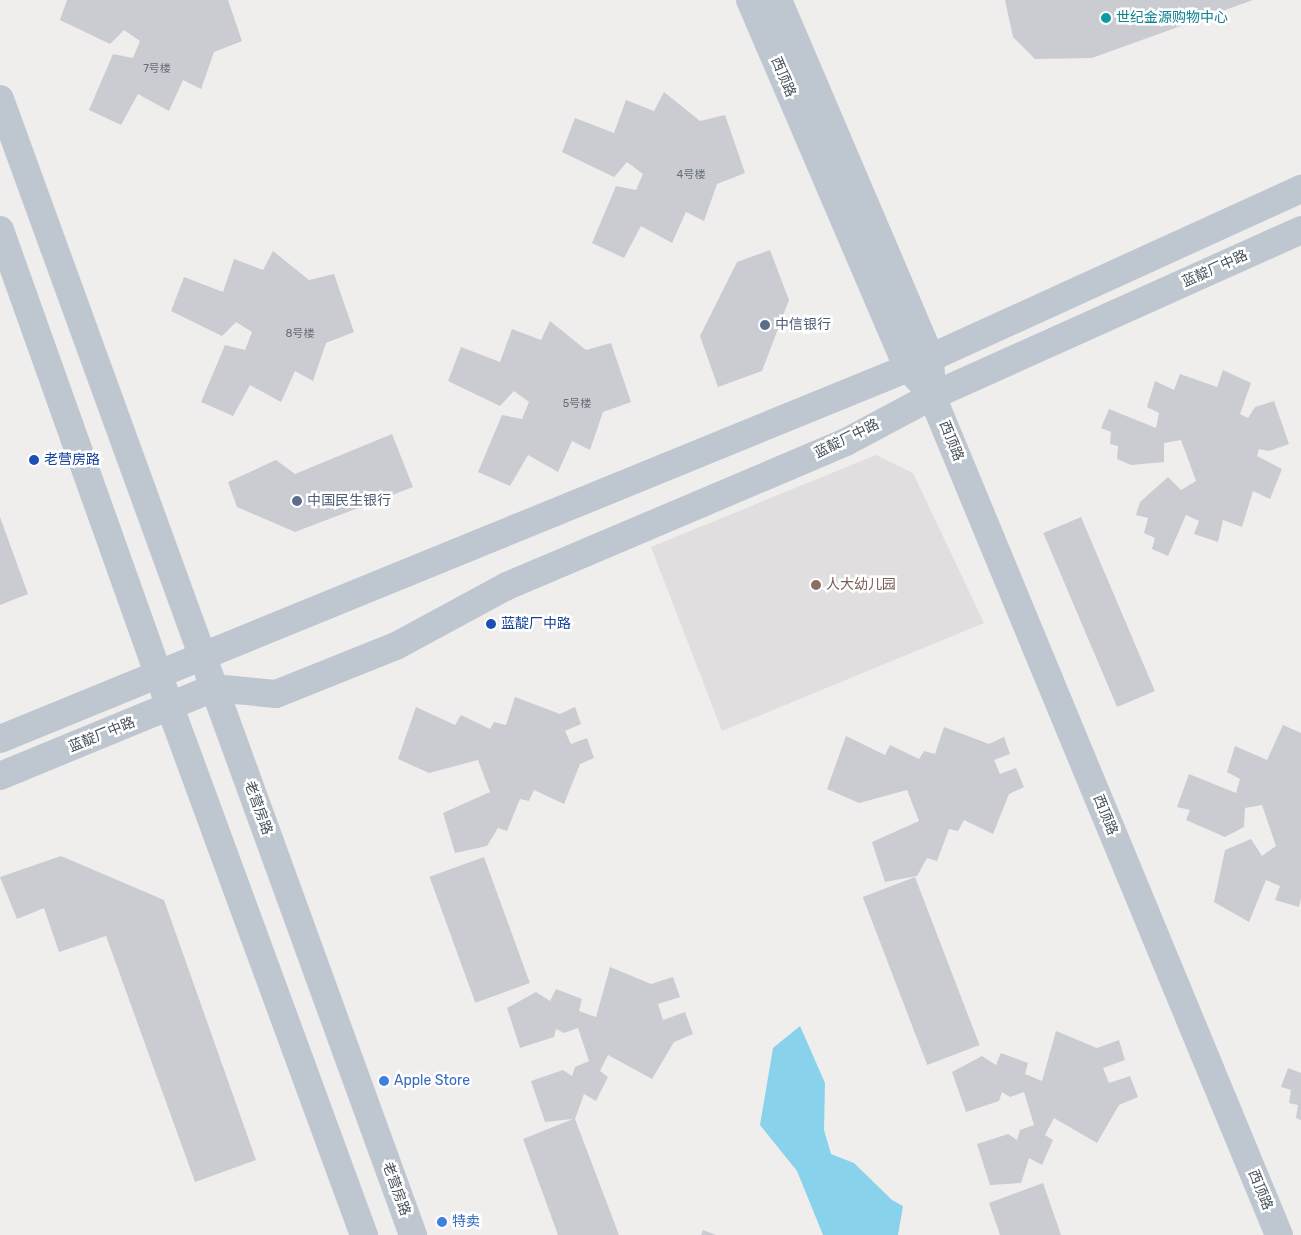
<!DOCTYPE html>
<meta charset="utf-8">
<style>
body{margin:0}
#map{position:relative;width:1301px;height:1235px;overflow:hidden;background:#f0eded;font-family:Rubik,"Noto Sans SC",sans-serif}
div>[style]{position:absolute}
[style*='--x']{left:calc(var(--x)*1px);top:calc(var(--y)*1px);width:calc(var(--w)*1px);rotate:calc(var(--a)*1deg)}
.education>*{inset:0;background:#e1dedf}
.water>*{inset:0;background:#88d3eb}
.building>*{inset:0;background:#caccd2;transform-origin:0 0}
.minor>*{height:28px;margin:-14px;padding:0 14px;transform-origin:14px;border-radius:14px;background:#bec7d0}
.dots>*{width:14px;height:14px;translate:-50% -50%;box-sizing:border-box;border:2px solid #fff;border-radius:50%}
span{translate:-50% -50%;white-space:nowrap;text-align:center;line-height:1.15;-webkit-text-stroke:5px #fff;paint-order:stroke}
.number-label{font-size:11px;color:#676f78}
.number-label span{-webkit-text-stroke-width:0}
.culture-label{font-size:14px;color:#0d838f}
.left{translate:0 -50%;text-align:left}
.street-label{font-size:14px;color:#46505a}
.service-label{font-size:14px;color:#4e5e75}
.transit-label{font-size:14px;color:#164399}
.education-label{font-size:14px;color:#785e54}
.shop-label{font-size:14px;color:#366cbe}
</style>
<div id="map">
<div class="education">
<i style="clip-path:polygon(876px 455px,913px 473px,984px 623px,722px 731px,651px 547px)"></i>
</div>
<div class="water">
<i style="clip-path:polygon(800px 1026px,825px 1083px,824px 1130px,831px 1154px,854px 1163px,892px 1200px,903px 1206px,898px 1235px,823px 1235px,797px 1171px,760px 1125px,773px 1048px)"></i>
</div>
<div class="building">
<i style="clip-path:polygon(67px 0,228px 0,242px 41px,214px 52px,201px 89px,183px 80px,169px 111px,138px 94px,121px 125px,89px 110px,113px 54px,133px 58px,140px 41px,124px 30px,110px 44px,60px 20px)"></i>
<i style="clip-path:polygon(1005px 0,1253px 0,1092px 58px,1035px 59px,1013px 37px)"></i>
<i style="clip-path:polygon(664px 92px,700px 121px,725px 115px,745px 173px,717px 184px,704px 221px,686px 212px,672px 243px,641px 226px,624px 258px,592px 243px,616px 186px,636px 190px,643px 174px,627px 162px,614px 177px,562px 152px,575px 118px,614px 133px,626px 100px,654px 111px)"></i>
<i style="clip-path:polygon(770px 250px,789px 300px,762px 371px,718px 387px,700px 336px,737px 262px)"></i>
<i style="clip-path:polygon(273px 251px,309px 280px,334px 274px,354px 332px,326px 343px,313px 381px,295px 371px,281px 402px,250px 385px,233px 416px,201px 402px,225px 345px,245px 350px,252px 332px,236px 322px,222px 336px,171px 311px,184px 277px,223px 292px,234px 259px,263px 270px)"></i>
<i style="clip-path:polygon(550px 321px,586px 350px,611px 343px,631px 402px,603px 412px,590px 450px,572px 441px,558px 472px,528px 455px,510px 486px,478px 472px,502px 415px,522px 419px,529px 402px,514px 391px,500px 406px,448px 381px,461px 347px,500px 362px,512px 329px,541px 340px)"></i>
<i style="clip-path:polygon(1223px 370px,1251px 383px,1240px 414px,1248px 418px,1255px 407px,1274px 401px,1289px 444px,1269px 451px,1259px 449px,1257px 456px,1282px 469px,1270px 499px,1253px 491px,1242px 527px,1223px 520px,1218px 542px,1194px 534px,1199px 521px,1186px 515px,1168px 556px,1152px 549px,1155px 538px,1144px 533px,1148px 518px,1136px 515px,1140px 502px,1168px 477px,1181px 490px,1196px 481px,1181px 440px,1164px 443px,1164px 462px,1131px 465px,1117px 459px,1118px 446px,1110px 444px,1111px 432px,1101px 428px,1109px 409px,1156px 428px,1159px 413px,1147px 407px,1155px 381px,1174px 390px,1180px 374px,1217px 387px)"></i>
<i style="clip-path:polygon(392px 434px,413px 487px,295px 532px,237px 507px,228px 482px,276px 460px,295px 474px)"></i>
<i style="clip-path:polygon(0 517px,28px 594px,0 605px)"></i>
<i style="left:1081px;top:517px;width:189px;height:41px;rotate:67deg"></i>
<i style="clip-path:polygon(515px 697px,560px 714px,575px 707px,581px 724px,565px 731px,571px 744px,587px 738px,594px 758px,580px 764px,564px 804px,534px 790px,529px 801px,520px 799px,507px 831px,498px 828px,487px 846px,455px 853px,443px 813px,490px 792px,478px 760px,429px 773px,398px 759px,416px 707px,455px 725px,461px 715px,490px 729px,494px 722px,506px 725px)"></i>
<i style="clip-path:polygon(1283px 725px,1301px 733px,1301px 898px,1299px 907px,1275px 900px,1280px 886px,1266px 880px,1249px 922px,1214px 902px,1225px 850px,1251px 839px,1262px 856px,1276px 846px,1262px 805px,1245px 808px,1244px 827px,1225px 837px,1186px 820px,1190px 810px,1177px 807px,1189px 774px,1236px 793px,1240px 779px,1227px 772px,1235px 746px,1267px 760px)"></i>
<i style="clip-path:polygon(944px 727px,989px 744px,1004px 737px,1010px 754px,994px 760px,1000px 774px,1016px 768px,1024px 787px,1009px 794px,993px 834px,964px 820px,958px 831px,949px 829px,937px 861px,927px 858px,917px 876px,885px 882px,872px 842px,919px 821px,907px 790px,859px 803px,827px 789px,846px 736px,885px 755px,890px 745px,919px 759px,924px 751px,935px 754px)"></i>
<i style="clip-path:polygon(61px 856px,164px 900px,256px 1160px,195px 1182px,106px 936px,59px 952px,44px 908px,17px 919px,0 877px)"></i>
<i style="left:484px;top:857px;width:134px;height:58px;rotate:70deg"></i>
<i style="left:915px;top:877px;width:180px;height:56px;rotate:69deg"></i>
<i style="clip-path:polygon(610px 967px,651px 984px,673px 977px,680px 997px,658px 1004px,663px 1020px,685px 1012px,693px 1034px,674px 1042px,652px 1079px,608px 1055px,600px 1071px,608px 1077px,596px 1101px,584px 1094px,575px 1119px,619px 1235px,558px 1235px,523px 1139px,573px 1119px,545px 1122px,531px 1081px,563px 1070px,572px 1076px,575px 1067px,589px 1061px,578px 1028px,564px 1033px,556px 1029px,554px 1037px,520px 1048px,507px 1008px,536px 992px,550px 1001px,556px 989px,582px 999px,579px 1011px,596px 1017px)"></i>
<i style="clip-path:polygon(1056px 1031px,1097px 1048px,1119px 1040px,1125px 1060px,1103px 1068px,1109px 1083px,1130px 1076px,1138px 1097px,1119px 1105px,1097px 1143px,1054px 1118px,1045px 1135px,1053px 1140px,1042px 1165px,1029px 1158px,1021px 1183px,990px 1185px,977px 1144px,1008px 1134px,1017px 1140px,1020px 1130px,1034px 1125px,1024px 1092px,1010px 1097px,1002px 1092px,999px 1101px,966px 1112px,952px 1072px,982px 1056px,996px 1065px,1001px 1053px,1028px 1063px,1025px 1074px,1042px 1081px)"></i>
<i style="clip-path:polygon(1288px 1068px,1301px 1073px,1301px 1120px,1296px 1118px,1298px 1105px,1289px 1103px,1291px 1090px,1281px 1087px)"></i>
<i style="clip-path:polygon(1043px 1183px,1061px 1235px,1000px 1235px,989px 1203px)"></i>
<i style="clip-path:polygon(703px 1230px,716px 1235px,701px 1235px)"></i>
</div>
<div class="minor">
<i style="--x:750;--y:0;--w:400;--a:66.8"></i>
<i style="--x:908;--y:368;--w:18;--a:47"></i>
<i style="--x:778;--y:0;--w:388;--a:66.9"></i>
<i style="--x:930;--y:357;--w:39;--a:87"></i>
<i style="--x:932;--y:396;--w:908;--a:67.53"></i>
<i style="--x:0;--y:99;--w:1209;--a:70.02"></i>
<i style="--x:0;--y:230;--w:506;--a:70.38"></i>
<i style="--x:170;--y:707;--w:563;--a:69.83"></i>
<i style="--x:0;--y:739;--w:981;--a:-22.22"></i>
<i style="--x:908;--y:368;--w:432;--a:-24.5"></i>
<i style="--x:0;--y:776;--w:231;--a:-22.4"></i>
<i style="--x:214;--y:688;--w:62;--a:5.5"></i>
<i style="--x:276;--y:694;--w:129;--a:-21.8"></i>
<i style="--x:396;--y:646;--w:126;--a:-28.4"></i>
<i style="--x:507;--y:586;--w:368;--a:-23"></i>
<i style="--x:846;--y:442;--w:98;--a:-28.1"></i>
<i style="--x:932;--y:396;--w:405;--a:-24.2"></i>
</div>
<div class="dots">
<i style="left:1106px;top:18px;background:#0f9aa8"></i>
<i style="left:765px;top:325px;background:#5c6f8a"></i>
<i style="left:34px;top:460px;background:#1a4fb4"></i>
<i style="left:297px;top:501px;background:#5c6f8a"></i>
<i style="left:816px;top:585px;background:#8d6e63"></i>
<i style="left:491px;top:624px;background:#1a4fb4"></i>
<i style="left:384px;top:1081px;background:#3f7fe0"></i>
<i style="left:442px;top:1222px;background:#3f7fe0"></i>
</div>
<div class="number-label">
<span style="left:157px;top:69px">7号楼</span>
<span style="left:691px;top:175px">4号楼</span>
<span style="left:300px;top:334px">8号楼</span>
<span style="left:577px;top:404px">5号楼</span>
</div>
<div class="culture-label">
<span class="left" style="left:1116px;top:18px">世纪金源购物中心</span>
</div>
<div class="street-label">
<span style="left:783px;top:77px;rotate:67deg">西顶路</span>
<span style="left:1215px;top:269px;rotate:-24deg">蓝靛厂中路</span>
<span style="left:847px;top:439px;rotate:-26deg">蓝靛厂中路</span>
<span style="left:951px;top:441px;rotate:68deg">西顶路</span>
<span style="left:102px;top:735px;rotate:-22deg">蓝靛厂中路</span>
<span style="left:258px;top:808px;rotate:70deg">老营房路</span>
<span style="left:1105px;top:815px;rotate:68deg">西顶路</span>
<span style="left:396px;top:1189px;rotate:70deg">老营房路</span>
<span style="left:1260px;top:1190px;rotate:68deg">西顶路</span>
</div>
<div class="service-label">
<span class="left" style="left:775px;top:325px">中信银行</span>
<span class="left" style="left:307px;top:501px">中国民生银行</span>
</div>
<div class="transit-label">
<span class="left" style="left:44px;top:460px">老营房路</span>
<span class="left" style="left:501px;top:624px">蓝靛厂中路</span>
</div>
<div class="education-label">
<span class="left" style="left:826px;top:585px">人大幼儿园</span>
</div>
<div class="shop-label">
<span class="left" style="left:394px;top:1081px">Apple Store</span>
<span class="left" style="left:452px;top:1222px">特卖</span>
</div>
</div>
